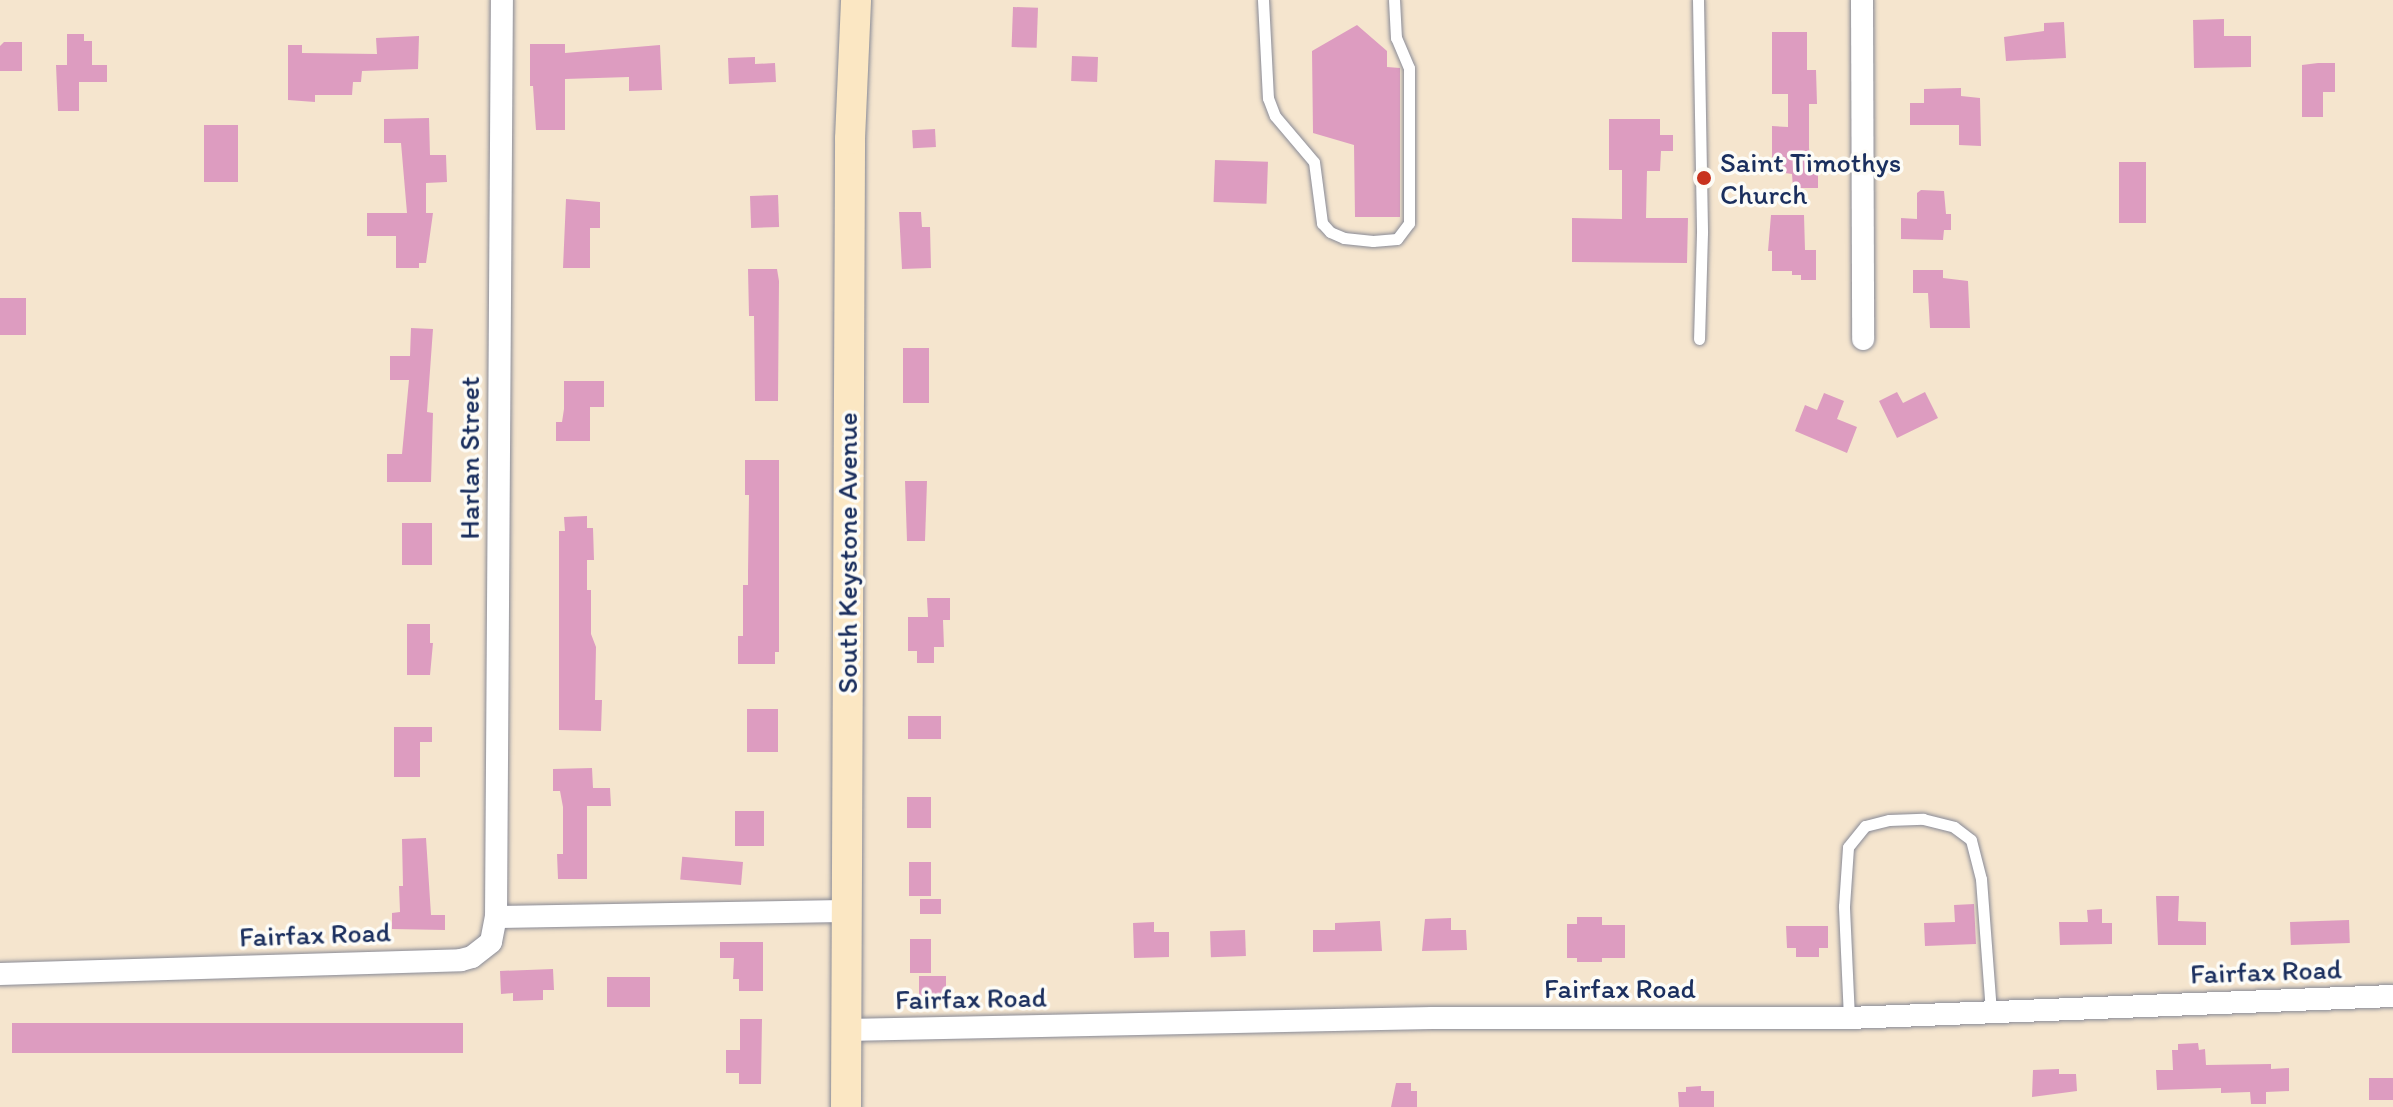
<!DOCTYPE html>
<style>
body{margin:0}
#map{position:relative;width:2393px;height:1107px;overflow:hidden;background:#f5e5ce;font-family:Itim,sans-serif}
div>[style]{position:absolute}
[style*='--x']{left:calc(var(--x)*1px);top:calc(var(--y)*1px);width:calc(var(--w)*1px);rotate:calc(var(--a)*1deg)}
.building>*{inset:0;background:#dd9cc0;transform-origin:0 0}
.roads{filter:drop-shadow(0 0 2px #888a96) drop-shadow(0 0 2px #888a96)}
.lane>*{height:11px;margin:-5.5px;padding:0 5.5px;transform-origin:5.5px;border-radius:5.5px;background:#fff}
.street>*{height:22px;margin:-11px;padding:0 11px;transform-origin:11px;border-radius:11px;background:#fff}
.secondary>*{height:30px;margin:-15px;padding:0 15px;transform-origin:15px;border-radius:15px;background:#fbe7c3}
.dots>*{width:22px;height:22px;translate:-50% -50%;box-sizing:border-box;border:4px solid #fdfcf7;border-radius:50%}
span{translate:-50% -50%;white-space:nowrap;text-align:center;line-height:1.15;-webkit-text-stroke:7px #fdfcf7;paint-order:stroke}
.poi-label{font-size:28px;color:#1b2f5e}
.left{translate:0 -50%;text-align:left}
.street-label{font-size:28px;color:#1b2f5e}
</style>
<div id="map">
<div class="building">
<i style="left:1013px;top:7px;width:25px;height:40px;rotate:2deg"></i>
<i style="clip-path:polygon(2224px 19px,2224px 36px,2251px 36px,2251px 67px,2194px 68px,2193px 20px)"></i>
<i style="clip-path:polygon(2064px 22px,2066px 58px,2006px 61px,2004px 37px,2044px 31px,2044px 23px)"></i>
<i style="clip-path:polygon(1357px 25px,1387px 51px,1387px 67px,1400px 68px,1400px 217px,1355px 217px,1354px 145px,1313px 133px,1312px 51px)"></i>
<i style="clip-path:polygon(1772px 32px,1807px 32px,1807px 70px,1816px 70px,1817px 104px,1809px 104px,1809px 148px,1811px 166px,1818px 167px,1818px 188px,1793px 188px,1792px 174px,1772px 171px,1772px 126px,1788px 127px,1788px 94px,1772px 94px)"></i>
<i style="clip-path:polygon(67px 34px,84px 34px,84px 41px,92px 41px,92px 65px,107px 65px,107px 82px,79px 82px,79px 111px,58px 111px,56px 65px,67px 65px)"></i>
<i style="clip-path:polygon(419px 36px,418px 69px,362px 71px,361px 82px,353px 82px,352px 95px,315px 95px,315px 102px,288px 100px,288px 45px,302px 45px,302px 53px,377px 54px,376px 38px)"></i>
<i style="clip-path:polygon(4px 42px,22px 42px,22px 71px,0 71px,0 46px)"></i>
<i style="clip-path:polygon(530px 44px,565px 44px,565px 53px,660px 45px,662px 90px,629px 91px,629px 77px,565px 79px,565px 130px,536px 130px,533px 86px,530px 86px)"></i>
<i style="left:1072px;top:56px;width:26px;height:25px;rotate:2deg"></i>
<i style="clip-path:polygon(755px 57px,755px 64px,775px 63px,776px 82px,729px 84px,728px 58px)"></i>
<i style="clip-path:polygon(2318px 63px,2335px 63px,2335px 92px,2323px 92px,2323px 117px,2302px 117px,2302px 65px)"></i>
<i style="clip-path:polygon(1961px 88px,1961px 96px,1980px 98px,1981px 146px,1959px 145px,1959px 125px,1910px 125px,1910px 103px,1924px 103px,1924px 89px)"></i>
<i style="clip-path:polygon(429px 118px,430px 155px,446px 155px,447px 182px,426px 183px,426px 213px,433px 213px,426px 263px,419px 263px,419px 268px,396px 268px,396px 236px,367px 236px,367px 213px,407px 213px,401px 143px,384px 143px,384px 119px)"></i>
<i style="clip-path:polygon(1609px 119px,1660px 119px,1660px 135px,1673px 135px,1673px 151px,1661px 151px,1660px 171px,1647px 171px,1646px 218px,1688px 218px,1687px 263px,1572px 262px,1572px 218px,1622px 219px,1622px 170px,1609px 170px)"></i>
<i style="left:204px;top:125px;width:34px;height:57px"></i>
<i style="left:935px;top:129px;width:18px;height:23px;rotate:87deg"></i>
<i style="left:1215px;top:160px;width:53px;height:42px;rotate:2deg"></i>
<i style="left:2119px;top:162px;width:27px;height:61px"></i>
<i style="clip-path:polygon(1921px 190px,1944px 191px,1946px 214px,1951px 214px,1951px 230px,1944px 230px,1943px 240px,1901px 239px,1901px 218px,1917px 219px,1917px 193px)"></i>
<i style="left:778px;top:195px;width:32px;height:28px;rotate:88deg"></i>
<i style="clip-path:polygon(566px 199px,600px 202px,600px 228px,590px 228px,590px 268px,563px 268px)"></i>
<i style="clip-path:polygon(899px 212px,921px 212px,922px 227px,930px 227px,931px 268px,902px 269px)"></i>
<i style="clip-path:polygon(1771px 215px,1804px 215px,1805px 250px,1816px 250px,1816px 280px,1801px 280px,1801px 275px,1792px 275px,1792px 271px,1772px 271px,1772px 251px,1768px 251px)"></i>
<i style="clip-path:polygon(748px 269px,777px 269px,779px 281px,778px 401px,755px 401px,754px 316px,749px 316px)"></i>
<i style="clip-path:polygon(1913px 270px,1943px 270px,1943px 278px,1968px 281px,1970px 328px,1930px 328px,1928px 293px,1913px 293px)"></i>
<i style="left:0;top:298px;width:26px;height:37px"></i>
<i style="clip-path:polygon(411px 328px,433px 329px,427px 412px,433px 413px,431px 482px,387px 482px,387px 454px,402px 454px,409px 380px,390px 380px,390px 356px,410px 356px)"></i>
<i style="left:903px;top:348px;width:26px;height:55px"></i>
<i style="clip-path:polygon(564px 381px,604px 381px,604px 407px,590px 407px,590px 441px,556px 441px,556px 422px,562px 422px,564px 409px)"></i>
<i style="clip-path:polygon(1897px 392px,1903px 403px,1925px 392px,1938px 418px,1897px 438px,1879px 401px)"></i>
<i style="clip-path:polygon(1824px 393px,1844px 401px,1837px 419px,1857px 427px,1847px 453px,1795px 431px,1805px 405px,1817px 410px)"></i>
<i style="clip-path:polygon(745px 460px,779px 460px,779px 652px,775px 652px,775px 664px,738px 664px,738px 636px,743px 636px,743px 585px,748px 585px,748px 573px,749px 495px,745px 495px)"></i>
<i style="clip-path:polygon(905px 481px,927px 481px,925px 541px,907px 541px)"></i>
<i style="clip-path:polygon(587px 516px,587px 528px,593px 528px,594px 560px,587px 560px,587px 590px,591px 590px,591px 634px,596px 647px,595px 700px,602px 700px,601px 731px,559px 730px,559px 531px,565px 531px,564px 517px)"></i>
<i style="left:402px;top:523px;width:30px;height:42px"></i>
<i style="clip-path:polygon(927px 598px,950px 598px,950px 620px,943px 620px,944px 647px,934px 647px,934px 663px,917px 663px,917px 651px,908px 651px,908px 617px,928px 617px)"></i>
<i style="clip-path:polygon(407px 624px,430px 624px,430px 643px,433px 643px,430px 675px,407px 675px)"></i>
<i style="left:747px;top:709px;width:31px;height:43px"></i>
<i style="left:908px;top:716px;width:33px;height:23px"></i>
<i style="clip-path:polygon(394px 727px,432px 727px,432px 742px,420px 742px,420px 777px,394px 777px)"></i>
<i style="clip-path:polygon(592px 768px,593px 788px,610px 788px,611px 806px,587px 806px,587px 879px,558px 879px,557px 854px,563px 854px,563px 807px,560px 791px,553px 791px,553px 769px)"></i>
<i style="left:907px;top:797px;width:24px;height:31px"></i>
<i style="left:735px;top:811px;width:29px;height:35px"></i>
<i style="clip-path:polygon(426px 838px,431px 915px,445px 915px,445px 930px,392px 929px,392px 913px,400px 912px,399px 886px,403px 886px,402px 839px)"></i>
<i style="left:743px;top:862px;width:23px;height:61px;rotate:95deg"></i>
<i style="left:909px;top:862px;width:22px;height:34px"></i>
<i style="clip-path:polygon(2156px 896px,2179px 896px,2178px 921px,2206px 922px,2206px 945px,2158px 945px)"></i>
<i style="left:941px;top:899px;width:15px;height:21px;rotate:90deg"></i>
<i style="clip-path:polygon(1974px 904px,1976px 944px,1925px 946px,1924px 923px,1955px 922px,1954px 905px)"></i>
<i style="clip-path:polygon(2102px 909px,2102px 923px,2112px 923px,2112px 944px,2060px 945px,2059px 922px,2088px 922px,2087px 910px)"></i>
<i style="clip-path:polygon(1577px 917px,1602px 917px,1602px 925px,1625px 925px,1625px 958px,1602px 958px,1602px 962px,1577px 962px,1577px 958px,1567px 958px,1567px 924px,1577px 924px)"></i>
<i style="clip-path:polygon(1451px 918px,1451px 930px,1466px 930px,1467px 950px,1422px 951px,1425px 919px)"></i>
<i style="left:2349px;top:920px;width:23px;height:59px;rotate:88deg"></i>
<i style="clip-path:polygon(1380px 921px,1382px 951px,1313px 952px,1313px 930px,1335px 930px,1335px 923px)"></i>
<i style="clip-path:polygon(1154px 922px,1154px 932px,1169px 932px,1169px 957px,1134px 958px,1133px 923px)"></i>
<i style="clip-path:polygon(1786px 926px,1828px 926px,1828px 948px,1819px 948px,1819px 957px,1796px 957px,1796px 948px,1787px 948px)"></i>
<i style="left:1245px;top:930px;width:26px;height:35px;rotate:88deg"></i>
<i style="left:910px;top:939px;width:21px;height:34px"></i>
<i style="clip-path:polygon(720px 942px,763px 942px,763px 991px,739px 991px,739px 979px,733px 979px,734px 958px,720px 958px)"></i>
<i style="clip-path:polygon(553px 969px,554px 990px,543px 990px,543px 1000px,513px 1001px,513px 993px,501px 994px,500px 971px)"></i>
<i style="left:919px;top:976px;width:27px;height:23px"></i>
<i style="left:607px;top:977px;width:43px;height:30px"></i>
<i style="clip-path:polygon(740px 1019px,762px 1019px,761px 1084px,739px 1084px,739px 1073px,726px 1073px,726px 1050px,740px 1050px)"></i>
<i style="left:463px;top:1023px;width:30px;height:451px;rotate:90deg"></i>
<i style="clip-path:polygon(2198px 1043px,2199px 1050px,2205px 1049px,2206px 1065px,2271px 1064px,2271px 1069px,2289px 1068px,2289px 1091px,2266px 1092px,2266px 1104px,2251px 1104px,2250px 1092px,2221px 1093px,2221px 1088px,2157px 1090px,2156px 1070px,2173px 1070px,2172px 1050px,2178px 1050px,2178px 1044px)"></i>
<i style="clip-path:polygon(2059px 1069px,2059px 1074px,2076px 1074px,2077px 1091px,2032px 1097px,2033px 1070px)"></i>
<i style="left:2369px;top:1078px;width:24px;height:22px"></i>
<i style="clip-path:polygon(1396px 1083px,1411px 1083px,1411px 1091px,1417px 1091px,1417px 1107px,1391px 1107px)"></i>
<i style="clip-path:polygon(1701px 1086px,1701px 1091px,1714px 1091px,1714px 1107px,1679px 1107px,1678px 1092px,1686px 1092px,1686px 1087px)"></i>
</div>
<div class="roads">
<div class="lane">
<i style="--x:1263;--y:0;--w:98;--a:87.1"></i>
<i style="--x:1268;--y:98;--w:19;--a:69"></i>
<i style="--x:1275;--y:116;--w:60;--a:49.7"></i>
<i style="--x:1314;--y:162;--w:62;--a:82.5"></i>
<i style="--x:1322;--y:223;--w:12;--a:48"></i>
<i style="--x:1330;--y:232;--w:15;--a:23"></i>
<i style="--x:1344;--y:238;--w:29;--a:6"></i>
<i style="--x:1373;--y:241;--w:24;--a:-5"></i>
<i style="--x:1397;--y:239;--w:20;--a:-53"></i>
<i style="--x:1409;--y:223;--w:155;--a:-90"></i>
<i style="--x:1409;--y:68;--w:33;--a:-113"></i>
<i style="--x:1396;--y:38;--w:38;--a:-93"></i>
<i style="--x:1698;--y:0;--w:233;--a:89"></i>
<i style="--x:1702;--y:233;--w:106;--a:91.6"></i>
<i style="--x:1849;--y:1018;--w:112;--a:-92.6"></i>
<i style="--x:1844;--y:906;--w:59;--a:-86.1"></i>
<i style="--x:1848;--y:847;--w:27;--a:-51"></i>
<i style="--x:1865;--y:826;--w:25;--a:-14"></i>
<i style="--x:1889;--y:820;--w:34;--a:-2"></i>
<i style="--x:1923;--y:819;--w:32;--a:14"></i>
<i style="--x:1954;--y:827;--w:21;--a:37"></i>
<i style="--x:1971;--y:840;--w:40;--a:75.6"></i>
<i style="--x:1981;--y:879;--w:133;--a:85.7"></i>
</div>
<div class="street">
<i style="--x:1862;--y:0;--w:339;--a:89.8"></i>
<i style="--x:496;--y:917;--w:350;--a:-1"></i>
<i style="--x:0;--y:974;--w:461;--a:-1.7"></i>
<i style="--x:461;--y:960;--w:11;--a:-15"></i>
<i style="--x:472;--y:957;--w:24;--a:-38"></i>
<i style="--x:491;--y:942;--w:25;--a:-79"></i>
<i style="--x:496;--y:917;--w:917;--a:-89.63"></i>
<i style="--x:846;--y:1030;--w:586;--a:-1.17"></i>
<i style="--x:1432;--y:1018;--w:417;--a:0"></i>
<i style="--x:1849;--y:1018;--w:544;--a:-2.32"></i>
</div>
<div class="secondary">
<i style="--x:846;--y:1107;--w:968;--a:-89.76"></i>
<i style="--x:850;--y:139;--w:139;--a:-87.5"></i>
</div>
</div>
<div class="dots">
<i style="left:1704px;top:178px;background:#c8321e"></i>
</div>
<div class="poi-label">
<span class="left" style="left:1720px;top:178px">Saint Timothys<br>Church</span>
</div>
<div class="street-label">
<span style="left:469px;top:458px;rotate:-90deg">Harlan Street</span>
<span style="left:847px;top:553px;rotate:-90deg">South Keystone Avenue</span>
<span style="left:315px;top:934px;rotate:-2deg">Fairfax Road</span>
<span style="left:2266px;top:971px;rotate:-2deg">Fairfax Road</span>
<span style="left:1620px;top:988px">Fairfax Road</span>
<span style="left:971px;top:998px;rotate:-1deg">Fairfax Road</span>
</div>
</div>
